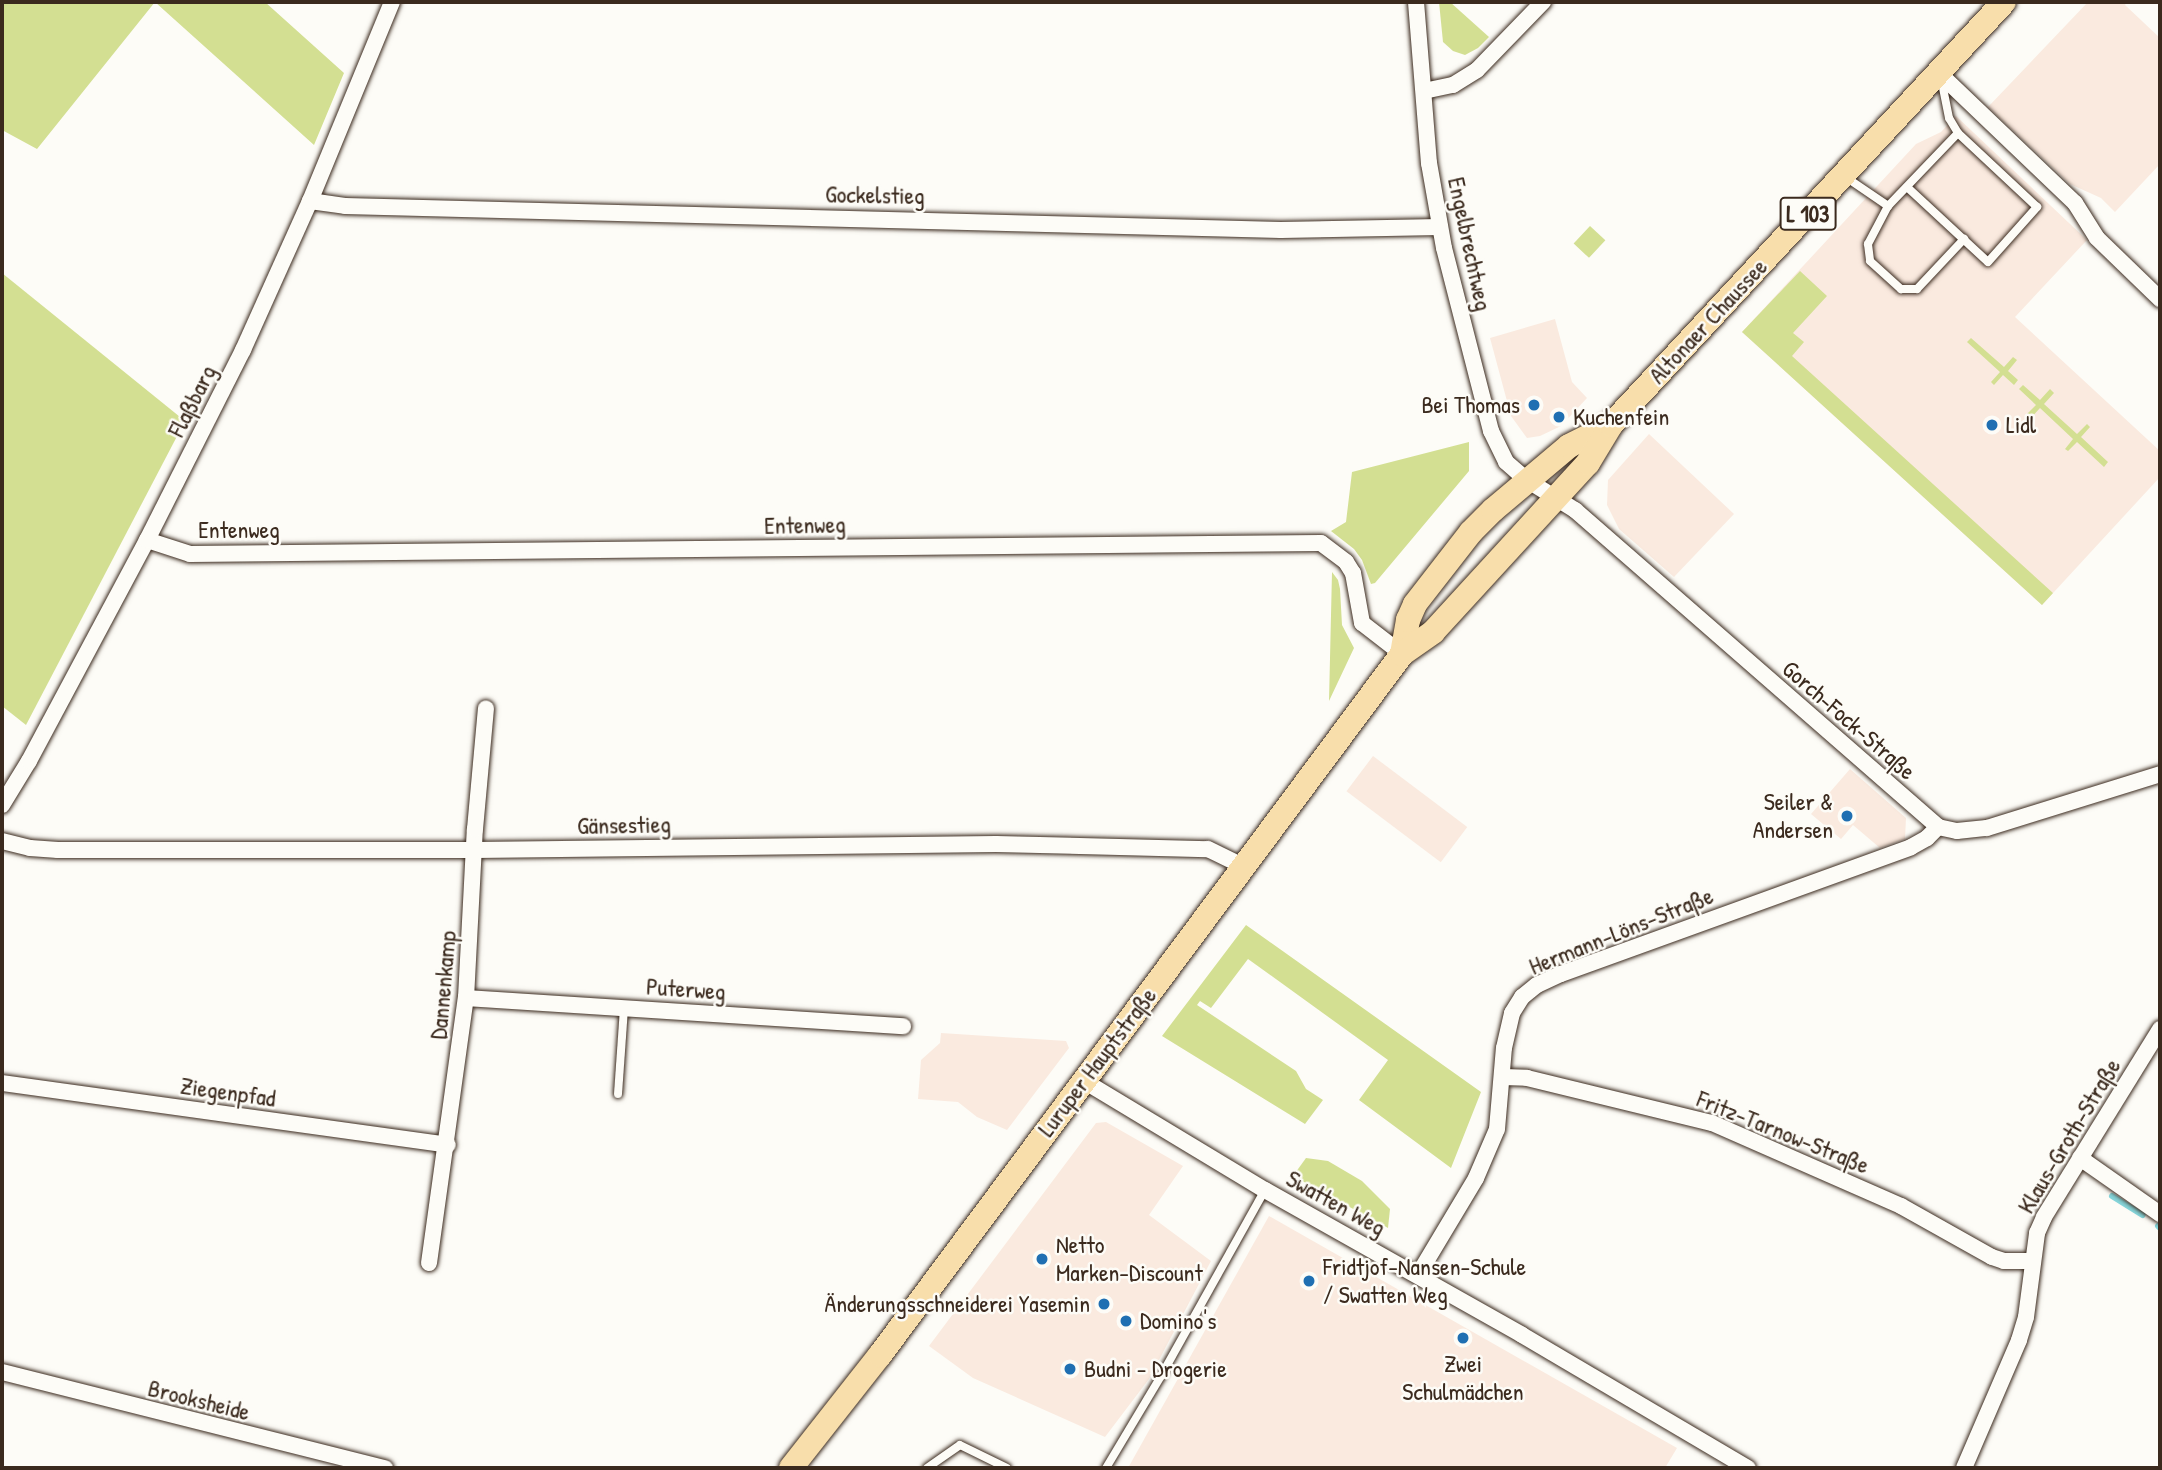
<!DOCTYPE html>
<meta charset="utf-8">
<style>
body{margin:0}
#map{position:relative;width:2162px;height:1470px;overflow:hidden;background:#fdfcf7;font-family:"Patrick Hand",sans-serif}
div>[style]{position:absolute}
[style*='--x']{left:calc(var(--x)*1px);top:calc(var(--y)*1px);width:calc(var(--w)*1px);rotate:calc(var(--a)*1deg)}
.built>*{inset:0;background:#faeadf;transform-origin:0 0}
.green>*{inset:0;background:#d3df92;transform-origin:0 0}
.stream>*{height:6px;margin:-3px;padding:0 3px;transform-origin:3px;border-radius:3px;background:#86d7dc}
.roads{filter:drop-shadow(0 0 2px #3b2a1e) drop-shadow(0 0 2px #3b2a1e)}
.lane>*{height:8px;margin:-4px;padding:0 4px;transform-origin:4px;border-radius:4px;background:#fdfcf7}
.street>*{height:16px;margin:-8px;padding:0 8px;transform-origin:8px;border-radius:8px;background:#fdfcf7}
.primary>*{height:24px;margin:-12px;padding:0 12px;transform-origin:12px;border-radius:12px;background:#f8deab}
.dots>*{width:19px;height:19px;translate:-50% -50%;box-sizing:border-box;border:4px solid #fdfcf7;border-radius:50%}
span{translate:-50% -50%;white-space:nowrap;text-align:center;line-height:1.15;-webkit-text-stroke:5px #fdfcf7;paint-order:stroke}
.shield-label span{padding:2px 5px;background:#fdfcf7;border:2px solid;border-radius:5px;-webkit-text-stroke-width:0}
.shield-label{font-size:23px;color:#3b2a1e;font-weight:700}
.street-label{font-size:24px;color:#3b2a1e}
.poi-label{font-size:24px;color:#3b2a1e}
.right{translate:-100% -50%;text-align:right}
.left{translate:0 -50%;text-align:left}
.frame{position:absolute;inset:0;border:4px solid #3b2a1e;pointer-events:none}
</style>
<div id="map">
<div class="built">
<i style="clip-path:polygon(2088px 2px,2127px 2px,2125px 5px,2160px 38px,2160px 164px,2115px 212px,2101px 198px,2070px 184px,1988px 107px)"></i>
<i style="clip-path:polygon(1956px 116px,2087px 240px,2015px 317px,2160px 451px,2160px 477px,2042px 605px,1742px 332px,1916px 144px,1941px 132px)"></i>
<i style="clip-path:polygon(1555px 319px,1572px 382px,1587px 398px,1561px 426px,1540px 436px,1527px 438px,1511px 416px,1490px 338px)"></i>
<i style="clip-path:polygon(1649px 434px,1734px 514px,1674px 577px,1619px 529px,1607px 505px,1608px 480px)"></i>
<i style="left:1373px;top:756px;width:118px;height:44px;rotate:37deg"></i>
<i style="clip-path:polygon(1850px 769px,1906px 818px,1905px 839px,1880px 848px,1853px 825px,1841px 839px,1811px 814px)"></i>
<i style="clip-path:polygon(941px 1033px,1066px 1041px,1069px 1048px,1007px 1130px,977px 1117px,958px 1102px,918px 1099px,921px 1060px,940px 1043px)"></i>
<i style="clip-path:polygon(1106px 1122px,1183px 1166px,1149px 1215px,1211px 1261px,1149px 1379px,1105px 1437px,973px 1378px,929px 1346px,1096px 1123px)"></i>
<i style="clip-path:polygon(1269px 1216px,1677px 1448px,1665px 1468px,1128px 1468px)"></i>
</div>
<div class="green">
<i style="clip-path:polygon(2px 2px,265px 2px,344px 73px,314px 145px,155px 2px,37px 149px,2px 130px)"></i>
<i style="clip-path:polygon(1439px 2px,1450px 2px,1489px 37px,1478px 48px,1465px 55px,1453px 51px,1443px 42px)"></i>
<i style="left:1590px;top:226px;width:21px;height:24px;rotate:43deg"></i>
<i style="clip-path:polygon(1800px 271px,1827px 296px,1793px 333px,1804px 342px,1792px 356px,2053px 593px,2042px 605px,1742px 332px)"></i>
<i style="clip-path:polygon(2px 273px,185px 421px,26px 725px,2px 706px)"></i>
<i style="clip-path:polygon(1971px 338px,2004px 367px,2013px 357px,2017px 360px,2008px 371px,2018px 380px,2014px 385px,2003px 375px,1994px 385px,1991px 382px,2000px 372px,1967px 342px)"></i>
<i style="clip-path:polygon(2023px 385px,2040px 400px,2050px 389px,2054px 393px,2044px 404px,2077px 434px,2087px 424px,2090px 427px,2081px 437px,2108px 462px,2104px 467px,2077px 442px,2068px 451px,2065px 449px,2073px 439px,2040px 408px,2030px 419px,2026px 415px,2036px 405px,2019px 389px)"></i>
<i style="clip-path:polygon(1469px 442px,1469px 471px,1375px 583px,1371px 584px,1362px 560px,1354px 549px,1331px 531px,1346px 522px,1352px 472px)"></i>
<i style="clip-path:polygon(1332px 572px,1338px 580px,1340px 589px,1342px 625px,1354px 648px,1329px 701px)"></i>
<i style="clip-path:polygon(1246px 925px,1481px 1092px,1451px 1168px,1359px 1100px,1388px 1060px,1248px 959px,1211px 1008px,1200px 1001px,1197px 1005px,1296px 1071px,1306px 1089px,1323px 1100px,1305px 1124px,1162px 1036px)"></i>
<i style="clip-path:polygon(1306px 1158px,1328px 1161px,1362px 1181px,1390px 1209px,1388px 1228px,1293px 1176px)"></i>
</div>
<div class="stream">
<i style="--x:2112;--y:1196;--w:36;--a:32"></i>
<i style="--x:2158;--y:1226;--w:3;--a:45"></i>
</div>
<div class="roads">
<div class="lane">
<i style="--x:1958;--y:133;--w:101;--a:133.8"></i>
<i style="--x:1888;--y:206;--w:43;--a:117.8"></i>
<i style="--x:1868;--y:244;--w:17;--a:83"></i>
<i style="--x:1870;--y:261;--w:42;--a:42.1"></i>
<i style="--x:1901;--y:289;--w:16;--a:0"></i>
<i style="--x:1917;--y:289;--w:69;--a:-46.8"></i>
<i style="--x:1847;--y:178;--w:50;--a:34.3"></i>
<i style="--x:1907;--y:187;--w:110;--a:42.8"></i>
<i style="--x:1988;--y:262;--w:74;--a:-48.3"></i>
<i style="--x:2037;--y:207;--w:108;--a:-136.9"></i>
<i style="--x:1958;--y:133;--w:17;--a:-121"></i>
<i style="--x:1949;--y:118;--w:41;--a:-101.3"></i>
<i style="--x:618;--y:1094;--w:86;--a:-86"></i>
<i style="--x:927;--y:1468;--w:40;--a:-34.9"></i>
<i style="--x:960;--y:1445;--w:52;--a:26.1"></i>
<i style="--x:1106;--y:1468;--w:107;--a:-59.1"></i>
<i style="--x:1161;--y:1376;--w:213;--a:-60.8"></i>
</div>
<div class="street">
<i style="--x:1416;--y:2;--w:162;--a:85.4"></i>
<i style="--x:1429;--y:163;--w:86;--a:80"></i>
<i style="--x:1444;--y:248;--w:189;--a:75.6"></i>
<i style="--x:1491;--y:431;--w:34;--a:64"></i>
<i style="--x:1506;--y:462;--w:28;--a:41"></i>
<i style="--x:1527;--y:480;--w:57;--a:32"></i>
<i style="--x:1575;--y:510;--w:482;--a:41.1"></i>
<i style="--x:1938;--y:827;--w:19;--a:12"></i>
<i style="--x:1957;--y:831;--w:30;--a:-6"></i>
<i style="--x:1987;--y:828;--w:181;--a:-17.3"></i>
<i style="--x:1940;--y:74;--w:187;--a:43.7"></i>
<i style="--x:2075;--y:203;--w:41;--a:57.8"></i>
<i style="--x:2097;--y:238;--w:88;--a:44.1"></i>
<i style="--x:1424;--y:91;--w:30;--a:-12"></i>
<i style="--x:1453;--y:85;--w:28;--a:-32"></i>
<i style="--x:1477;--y:70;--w:95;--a:-45.9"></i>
<i style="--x:310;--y:201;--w:35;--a:8"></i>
<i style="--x:345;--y:206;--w:936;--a:1.47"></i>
<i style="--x:1281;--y:230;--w:159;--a:-1.1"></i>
<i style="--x:147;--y:540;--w:45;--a:18"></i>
<i style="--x:190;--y:554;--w:1131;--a:-0.56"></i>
<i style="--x:1321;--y:543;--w:31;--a:37"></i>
<i style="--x:1346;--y:562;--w:13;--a:58"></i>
<i style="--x:1353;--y:573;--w:51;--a:79.8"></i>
<i style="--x:1362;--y:623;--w:51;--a:37.8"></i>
<i style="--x:2;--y:805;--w:52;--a:-58.5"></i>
<i style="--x:29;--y:761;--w:251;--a:-61.9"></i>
<i style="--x:147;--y:540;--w:213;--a:-63.2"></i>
<i style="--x:243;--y:350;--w:163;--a:-65.8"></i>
<i style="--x:310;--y:201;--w:215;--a:-67.6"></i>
<i style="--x:2;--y:841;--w:29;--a:14"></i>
<i style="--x:30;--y:848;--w:28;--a:4"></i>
<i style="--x:58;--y:850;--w:417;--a:0"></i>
<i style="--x:475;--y:850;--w:521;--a:-0.66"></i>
<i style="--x:996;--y:844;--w:212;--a:1.4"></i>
<i style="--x:1208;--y:849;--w:39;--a:26"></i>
<i style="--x:466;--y:998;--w:438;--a:3.7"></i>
<i style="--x:1503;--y:1077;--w:24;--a:2"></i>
<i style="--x:1527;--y:1078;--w:190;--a:13.7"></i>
<i style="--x:1712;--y:1123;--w:206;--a:23.7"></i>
<i style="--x:1901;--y:1206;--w:104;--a:29.3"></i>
<i style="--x:1992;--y:1257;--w:13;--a:18"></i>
<i style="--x:2004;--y:1261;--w:29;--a:0"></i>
<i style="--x:1084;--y:1081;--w:211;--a:31.1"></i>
<i style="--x:1265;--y:1190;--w:295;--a:29.4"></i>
<i style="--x:1522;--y:1335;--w:262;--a:30.5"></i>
<i style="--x:2;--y:1083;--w:450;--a:7.9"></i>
<i style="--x:2080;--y:1158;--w:98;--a:35"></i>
<i style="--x:429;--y:1263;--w:268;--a:-82.1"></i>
<i style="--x:466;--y:998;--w:169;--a:-87"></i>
<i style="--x:475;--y:829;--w:121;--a:-84.8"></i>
<i style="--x:1418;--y:1275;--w:113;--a:-59.1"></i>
<i style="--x:1476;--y:1178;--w:53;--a:-66.8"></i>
<i style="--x:1497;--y:1129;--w:81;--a:-85.1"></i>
<i style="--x:1504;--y:1048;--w:36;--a:-77"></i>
<i style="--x:1512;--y:1013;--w:19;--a:-58"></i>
<i style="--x:1522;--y:997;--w:19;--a:-39"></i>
<i style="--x:1537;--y:985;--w:26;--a:-25"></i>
<i style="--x:1561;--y:974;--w:372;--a:-19.9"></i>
<i style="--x:1911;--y:847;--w:18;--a:-29"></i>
<i style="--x:1927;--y:838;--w:16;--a:-45"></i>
<i style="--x:2;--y:1372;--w:395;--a:14.1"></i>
<i style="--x:1964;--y:1468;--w:139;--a:-66.7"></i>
<i style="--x:2019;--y:1340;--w:24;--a:-73"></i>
<i style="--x:2026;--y:1317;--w:85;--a:-82.5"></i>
<i style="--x:2037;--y:1233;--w:17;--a:-66"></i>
<i style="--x:2044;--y:1217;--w:221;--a:-58.3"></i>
</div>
<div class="primary">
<i style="--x:1402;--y:654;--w:35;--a:-80"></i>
<i style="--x:1408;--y:620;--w:17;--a:-66"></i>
<i style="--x:1415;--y:604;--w:91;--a:-52.1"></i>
<i style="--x:1471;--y:532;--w:31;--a:-45"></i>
<i style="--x:1493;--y:510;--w:99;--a:-40.1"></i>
<i style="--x:1569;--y:446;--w:47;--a:-26.6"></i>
<i style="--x:791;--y:1468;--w:144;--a:-51.8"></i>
<i style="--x:880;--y:1355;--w:874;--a:-53.33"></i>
<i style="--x:1402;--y:654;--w:38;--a:-35"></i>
<i style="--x:1433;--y:632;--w:229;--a:-47.5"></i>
<i style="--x:1588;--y:463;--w:44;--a:-58.8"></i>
<i style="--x:1611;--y:425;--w:577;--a:-47.11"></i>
</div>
</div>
<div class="dots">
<i style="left:1534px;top:405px;background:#1f6fb2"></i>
<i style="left:1559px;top:417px;background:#1f6fb2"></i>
<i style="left:1992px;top:425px;background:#1f6fb2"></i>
<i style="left:1847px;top:816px;background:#1f6fb2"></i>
<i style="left:1042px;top:1259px;background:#1f6fb2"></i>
<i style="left:1309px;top:1281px;background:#1f6fb2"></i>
<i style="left:1104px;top:1304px;background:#1f6fb2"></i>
<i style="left:1126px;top:1321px;background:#1f6fb2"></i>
<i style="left:1463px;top:1338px;background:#1f6fb2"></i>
<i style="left:1070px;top:1369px;background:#1f6fb2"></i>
</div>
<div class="shield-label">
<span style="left:1808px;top:214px">L 103</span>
</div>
<div class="street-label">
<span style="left:875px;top:195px;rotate:1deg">Gockelstieg</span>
<span style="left:1470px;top:244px;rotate:78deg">Engelbrechtweg</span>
<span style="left:1708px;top:321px;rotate:-47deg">Altonaer Chaussee</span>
<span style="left:192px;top:401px;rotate:-63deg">Flaßbarg</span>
<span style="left:805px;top:525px;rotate:-1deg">Entenweg</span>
<span style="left:239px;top:530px">Entenweg</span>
<span style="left:1849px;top:720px;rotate:41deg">Gorch-Fock-Straße</span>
<span style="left:624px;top:825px;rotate:-1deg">Gänsestieg</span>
<span style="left:1621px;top:931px;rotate:-22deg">Hermann-Löns-Straße</span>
<span style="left:443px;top:985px;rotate:-85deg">Dannenkamp</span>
<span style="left:686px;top:989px;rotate:4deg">Puterweg</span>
<span style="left:1097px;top:1062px;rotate:-53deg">Luruper Hauptstraße</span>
<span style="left:228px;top:1092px;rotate:8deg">Ziegenpfad</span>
<span style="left:1783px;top:1132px;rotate:22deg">Fritz-Tarnow-Straße</span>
<span style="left:2069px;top:1136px;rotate:-59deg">Klaus-Groth-Straße</span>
<span style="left:1336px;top:1203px;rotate:29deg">Swatten Weg</span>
<span style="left:199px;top:1400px;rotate:14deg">Brooksheide</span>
</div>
<div class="poi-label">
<span class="right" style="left:1520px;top:405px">Bei Thomas</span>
<span class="left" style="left:1573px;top:417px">Kuchenfein</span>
<span class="left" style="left:2006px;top:425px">Lidl</span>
<span class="right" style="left:1833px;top:816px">Seiler &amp;<br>Andersen</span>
<span class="left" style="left:1056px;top:1259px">Netto<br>Marken-Discount</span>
<span class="left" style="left:1323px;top:1281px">Fridtjof-Nansen-Schule<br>/ Swatten Weg</span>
<span class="right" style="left:1090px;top:1304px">Änderungsschneiderei Yasemin</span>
<span class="left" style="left:1140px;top:1321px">Domino's</span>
<span style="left:1463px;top:1378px">Zwei<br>Schulmädchen</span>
<span class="left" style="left:1084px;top:1369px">Budni - Drogerie</span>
</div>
<div class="frame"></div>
</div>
